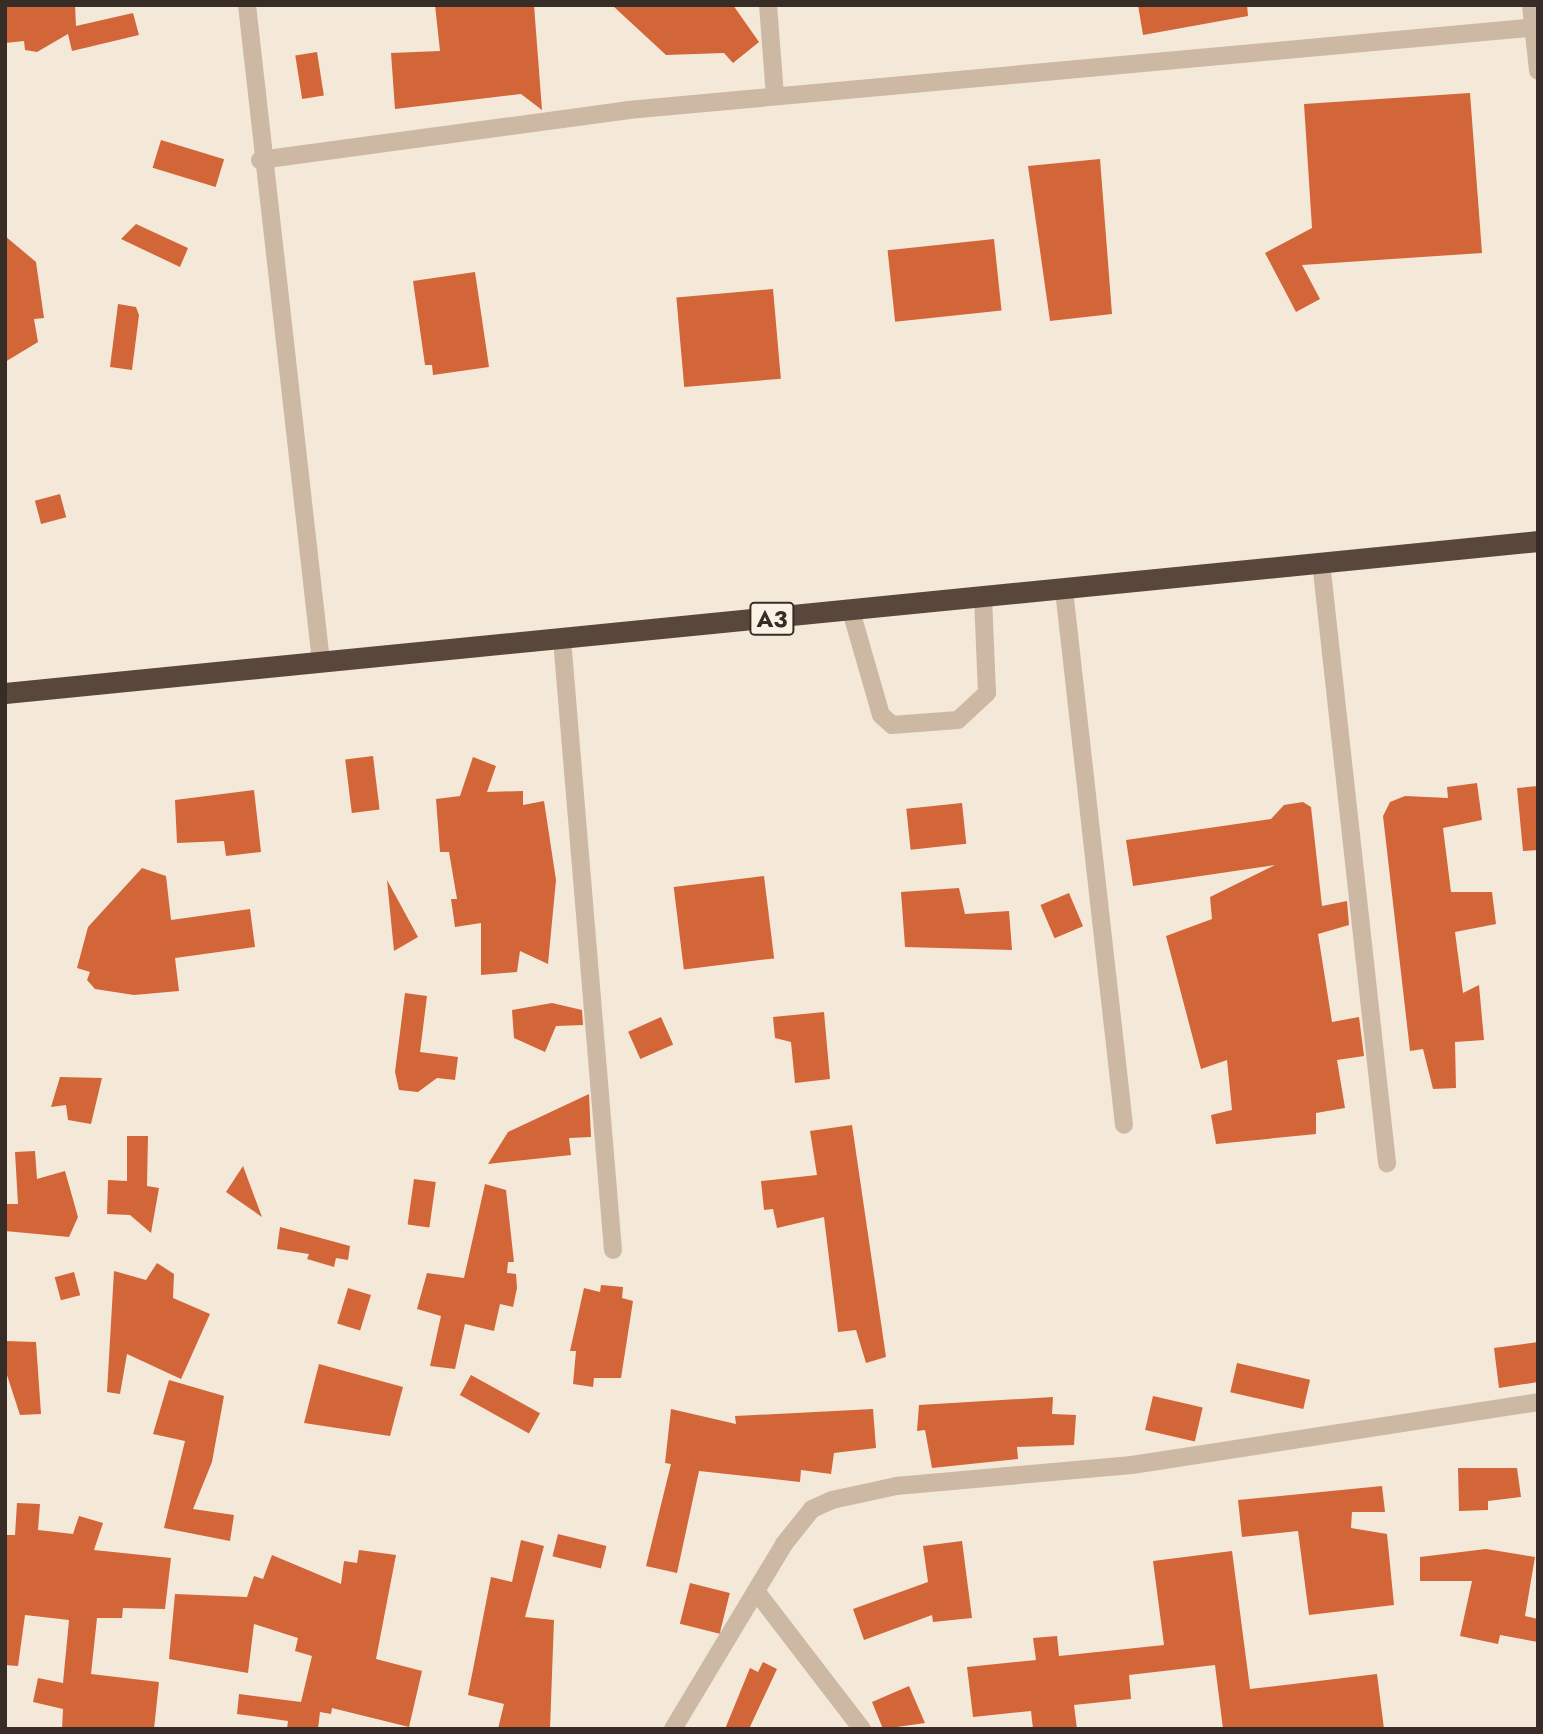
<!DOCTYPE html>
<style>
body{margin:0}
#map{position:relative;width:1543px;height:1734px;overflow:hidden;background:#f4e8d8;font-family:Jost,sans-serif}
div>[style]{position:absolute}
[style*='--x']{left:calc(var(--x)*1px);top:calc(var(--y)*1px);width:calc(var(--w)*1px);rotate:calc(var(--a)*1deg)}
.building>*{inset:0;background:#d26638;transform-origin:0 0}
.minor>*{height:18px;margin:-9px;padding:0 9px;transform-origin:9px;border-radius:9px;background:#cdb8a3}
.highway>*{height:21px;margin:-10.5px;padding:0 10.5px;transform-origin:10.5px;border-radius:10.5px;background:#59473c}
span{translate:-50% -50%;white-space:nowrap;text-align:center;line-height:1.15;-webkit-text-stroke:5px #fbf2e5;paint-order:stroke}
.shield-label span{padding:2px 5px;background:#fbf2e5;border:2px solid;border-radius:5px;-webkit-text-stroke-width:0}
.shield-label{font-size:23px;color:#372c26;font-weight:700}
.frame{position:absolute;inset:0;border:7px solid #372c26;pointer-events:none}
</style>
<div id="map">
<div class="building">
<i style="clip-path:polygon(75px 5px,76px 26px,133px 13px,139px 35px,72px 51px,68px 34px,37px 52px,25px 50px,24px 41px,5px 43px,5px 7px)"></i>
<i style="clip-path:polygon(435px 5px,534px 5px,542px 110px,521px 94px,395px 109px,391px 53px,440px 51px)"></i>
<i style="clip-path:polygon(612px 5px,733px 5px,759px 42px,733px 63px,724px 53px,666px 55px)"></i>
<i style="clip-path:polygon(1138px 5px,1247px 5px,1248px 16px,1143px 35px)"></i>
<i style="left:317px;top:52px;width:44px;height:22px;rotate:81deg"></i>
<i style="clip-path:polygon(1470px 93px,1482px 253px,1302px 265px,1320px 299px,1296px 312px,1265px 253px,1312px 228px,1304px 104px)"></i>
<i style="left:161px;top:140px;width:66px;height:29px;rotate:17deg"></i>
<i style="clip-path:polygon(1100px 159px,1112px 314px,1050px 321px,1028px 166px)"></i>
<i style="clip-path:polygon(136px 224px,188px 248px,180px 267px,121px 239px)"></i>
<i style="clip-path:polygon(5px 236px,36px 262px,44px 318px,34px 319px,38px 342px,5px 362px)"></i>
<i style="left:994px;top:239px;width:72px;height:107px;rotate:84deg"></i>
<i style="clip-path:polygon(475px 272px,489px 367px,433px 375px,432px 365px,425px 365px,413px 281px)"></i>
<i style="left:773px;top:289px;width:90px;height:97px;rotate:85deg"></i>
<i style="clip-path:polygon(118px 304px,136px 307px,139px 315px,132px 370px,110px 367px)"></i>
<i style="left:60px;top:494px;width:24px;height:26px;rotate:75deg"></i>
<i style="left:373px;top:756px;width:54px;height:28px;rotate:83deg"></i>
<i style="clip-path:polygon(473px 757px,496px 766px,487px 792px,523px 791px,523px 805px,544px 801px,556px 880px,548px 964px,520px 951px,517px 972px,481px 975px,481px 923px,455px 927px,451px 899px,457px 899px,449px 852px,440px 852px,436px 799px,460px 796px)"></i>
<i style="clip-path:polygon(1477px 783px,1482px 820px,1443px 828px,1451px 892px,1492px 892px,1496px 924px,1455px 932px,1463px 993px,1479px 985px,1484px 1040px,1455px 1042px,1456px 1088px,1433px 1089px,1423px 1049px,1410px 1051px,1383px 816px,1390px 802px,1405px 796px,1448px 798px,1447px 787px)"></i>
<i style="clip-path:polygon(1538px 786px,1538px 850px,1523px 851px,1517px 788px)"></i>
<i style="clip-path:polygon(254px 790px,261px 852px,226px 856px,224px 841px,177px 843px,175px 800px)"></i>
<i style="clip-path:polygon(1303px 802px,1311px 807px,1322px 906px,1347px 901px,1349px 925px,1318px 934px,1332px 1022px,1359px 1017px,1364px 1056px,1337px 1060px,1345px 1108px,1316px 1113px,1316px 1134px,1216px 1144px,1211px 1115px,1232px 1110px,1227px 1060px,1201px 1069px,1166px 936px,1212px 919px,1210px 897px,1275px 865px,1133px 886px,1126px 840px,1271px 819px,1284px 805px)"></i>
<i style="left:962px;top:803px;width:41px;height:56px;rotate:84deg"></i>
<i style="clip-path:polygon(142px 868px,166px 876px,171px 920px,250px 909px,255px 947px,175px 958px,179px 991px,134px 995px,95px 989px,87px 980px,90px 972px,77px 968px,88px 927px)"></i>
<i style="left:764px;top:876px;width:83px;height:91px;rotate:83deg"></i>
<i style="clip-path:polygon(387px 880px,418px 937px,394px 951px)"></i>
<i style="clip-path:polygon(959px 888px,965px 914px,1009px 911px,1012px 950px,905px 947px,901px 892px)"></i>
<i style="left:1069px;top:893px;width:36px;height:31px;rotate:67deg"></i>
<i style="clip-path:polygon(405px 993px,427px 996px,420px 1052px,458px 1057px,455px 1080px,437px 1078px,418px 1092px,399px 1090px,395px 1072px)"></i>
<i style="clip-path:polygon(552px 1003px,582px 1010px,583px 1025px,556px 1026px,545px 1052px,514px 1038px,512px 1010px)"></i>
<i style="clip-path:polygon(824px 1012px,830px 1079px,795px 1083px,791px 1042px,775px 1038px,773px 1017px)"></i>
<i style="left:661px;top:1017px;width:30px;height:36px;rotate:66deg"></i>
<i style="clip-path:polygon(60px 1077px,102px 1078px,91px 1124px,68px 1120px,66px 1105px,51px 1107px)"></i>
<i style="clip-path:polygon(589px 1094px,591px 1137px,569px 1138px,571px 1155px,488px 1164px,508px 1132px)"></i>
<i style="clip-path:polygon(852px 1125px,886px 1357px,866px 1363px,856px 1330px,838px 1332px,824px 1217px,777px 1228px,773px 1209px,764px 1210px,761px 1181px,817px 1175px,810px 1131px)"></i>
<i style="clip-path:polygon(127px 1136px,148px 1136px,147px 1186px,159px 1188px,151px 1233px,130px 1215px,107px 1214px,108px 1180px,127px 1181px)"></i>
<i style="clip-path:polygon(35px 1151px,37px 1179px,65px 1171px,78px 1217px,69px 1237px,5px 1231px,5px 1204px,18px 1204px,15px 1152px)"></i>
<i style="clip-path:polygon(243px 1166px,262px 1217px,226px 1192px)"></i>
<i style="left:414px;top:1179px;width:22px;height:46px;rotate:8deg"></i>
<i style="clip-path:polygon(485px 1184px,506px 1190px,514px 1262px,508px 1262px,507px 1273px,516px 1274px,517px 1288px,513px 1307px,500px 1304px,494px 1331px,465px 1324px,455px 1369px,430px 1366px,441px 1316px,417px 1309px,427px 1273px,464px 1278px)"></i>
<i style="clip-path:polygon(280px 1227px,350px 1246px,348px 1260px,336px 1258px,334px 1267px,307px 1259px,309px 1254px,277px 1249px)"></i>
<i style="clip-path:polygon(157px 1263px,174px 1274px,173px 1298px,210px 1314px,181px 1379px,127px 1354px,120px 1394px,107px 1392px,114px 1271px,146px 1280px)"></i>
<i style="left:74px;top:1272px;width:24px;height:20px;rotate:75deg"></i>
<i style="clip-path:polygon(601px 1285px,623px 1287px,622px 1298px,633px 1301px,621px 1378px,594px 1378px,593px 1387px,573px 1384px,576px 1351px,570px 1351px,584px 1288px,600px 1292px)"></i>
<i style="left:348px;top:1288px;width:24px;height:37px;rotate:17deg"></i>
<i style="clip-path:polygon(5px 1341px,36px 1342px,41px 1414px,20px 1415px,5px 1369px)"></i>
<i style="clip-path:polygon(1538px 1342px,1538px 1382px,1499px 1388px,1494px 1348px)"></i>
<i style="left:1237px;top:1363px;width:75px;height:30px;rotate:13deg"></i>
<i style="clip-path:polygon(319px 1364px,403px 1387px,390px 1436px,304px 1423px)"></i>
<i style="left:471px;top:1375px;width:79px;height:23px;rotate:29deg"></i>
<i style="clip-path:polygon(169px 1380px,224px 1396px,212px 1462px,193px 1509px,234px 1515px,230px 1541px,164px 1528px,185px 1441px,153px 1434px)"></i>
<i style="left:1153px;top:1396px;width:51px;height:35px;rotate:13deg"></i>
<i style="clip-path:polygon(1053px 1397px,1052px 1414px,1076px 1415px,1074px 1445px,1017px 1447px,1018px 1459px,932px 1468px,925px 1430px,917px 1431px,919px 1405px)"></i>
<i style="clip-path:polygon(671px 1409px,736px 1424px,735px 1416px,873px 1409px,876px 1448px,834px 1453px,831px 1474px,801px 1470px,800px 1482px,699px 1471px,677px 1573px,646px 1566px,671px 1464px,665px 1463px)"></i>
<i style="clip-path:polygon(1458px 1468px,1517px 1468px,1521px 1497px,1488px 1501px,1488px 1510px,1459px 1511px)"></i>
<i style="clip-path:polygon(1382px 1486px,1385px 1512px,1352px 1512px,1351px 1528px,1387px 1534px,1394px 1605px,1309px 1615px,1298px 1531px,1242px 1537px,1238px 1500px)"></i>
<i style="clip-path:polygon(17px 1503px,40px 1504px,38px 1530px,73px 1534px,79px 1516px,103px 1523px,94px 1550px,171px 1558px,165px 1609px,123px 1608px,122px 1618px,97px 1618px,91px 1674px,159px 1682px,154px 1729px,62px 1729px,63px 1709px,33px 1702px,38px 1678px,63px 1683px,69px 1620px,25px 1615px,18px 1666px,5px 1665px,5px 1535px,15px 1535px)"></i>
<i style="left:558px;top:1534px;width:50px;height:23px;rotate:14deg"></i>
<i style="clip-path:polygon(521px 1540px,544px 1546px,525px 1617px,554px 1620px,550px 1729px,498px 1729px,504px 1704px,468px 1695px,491px 1577px,512px 1582px)"></i>
<i style="clip-path:polygon(962px 1541px,972px 1618px,933px 1622px,932px 1615px,864px 1640px,853px 1609px,928px 1582px,923px 1546px)"></i>
<i style="clip-path:polygon(1486px 1549px,1535px 1557px,1525px 1616px,1538px 1619px,1538px 1642px,1500px 1635px,1498px 1644px,1460px 1636px,1472px 1581px,1420px 1581px,1420px 1557px)"></i>
<i style="clip-path:polygon(359px 1550px,396px 1555px,376px 1659px,422px 1671px,409px 1727px,332px 1708px,331px 1714px,320px 1712px,318px 1729px,287px 1729px,288px 1721px,237px 1714px,239px 1694px,301px 1702px,312px 1656px,295px 1651px,298px 1638px,254px 1624px,248px 1673px,169px 1659px,175px 1594px,247px 1597px,254px 1576px,263px 1579px,272px 1555px,341px 1584px,344px 1561px,357px 1563px)"></i>
<i style="clip-path:polygon(1232px 1551px,1250px 1689px,1377px 1674px,1384px 1729px,1223px 1729px,1215px 1665px,1129px 1675px,1131px 1699px,1074px 1705px,1077px 1729px,1033px 1729px,1031px 1711px,973px 1717px,967px 1667px,1036px 1660px,1033px 1638px,1057px 1636px,1059px 1656px,1164px 1645px,1153px 1561px)"></i>
<i style="left:690px;top:1583px;width:41px;height:42px;rotate:14deg"></i>
<i style="clip-path:polygon(763px 1662px,777px 1669px,749px 1729px,725px 1729px,750px 1668px,758px 1672px)"></i>
<i style="clip-path:polygon(909px 1686px,925px 1723px,883px 1729px,872px 1702px)"></i>
</div>
<div class="minor">
<i style="--x:247;--y:5;--w:661;--a:83.57"></i>
<i style="--x:768;--y:5;--w:91;--a:85.6"></i>
<i style="--x:1531;--y:5;--w:66;--a:83.9"></i>
<i style="--x:260;--y:160;--w:371;--a:-7.7"></i>
<i style="--x:628;--y:110;--w:914;--a:-5.21"></i>
<i style="--x:1321;--y:562;--w:605;--a:83.73"></i>
<i style="--x:1064;--y:590;--w:538;--a:83.6"></i>
<i style="--x:851;--y:611;--w:108;--a:73.9"></i>
<i style="--x:881;--y:715;--w:15;--a:42"></i>
<i style="--x:892;--y:725;--w:66;--a:-4.3"></i>
<i style="--x:958;--y:720;--w:40;--a:-43"></i>
<i style="--x:987;--y:693;--w:95;--a:-92.4"></i>
<i style="--x:562;--y:639;--w:613;--a:85.23"></i>
<i style="--x:759;--y:1595;--w:169;--a:52.5"></i>
<i style="--x:673;--y:1729;--w:216;--a:-59"></i>
<i style="--x:784;--y:1544;--w:45;--a:-51.3"></i>
<i style="--x:812;--y:1509;--w:22;--a:-24"></i>
<i style="--x:832;--y:1500;--w:66;--a:-12.3"></i>
<i style="--x:896;--y:1486;--w:237;--a:-5.1"></i>
<i style="--x:1132;--y:1465;--w:411;--a:-8.8"></i>
</div>
<div class="highway">
<i style="--x:5;--y:693;--w:1541;--a:-5.66"></i>
</div>
<div class="shield-label">
<span style="left:772px;top:619px">A3</span>
</div>
<div class="frame"></div>
</div>
